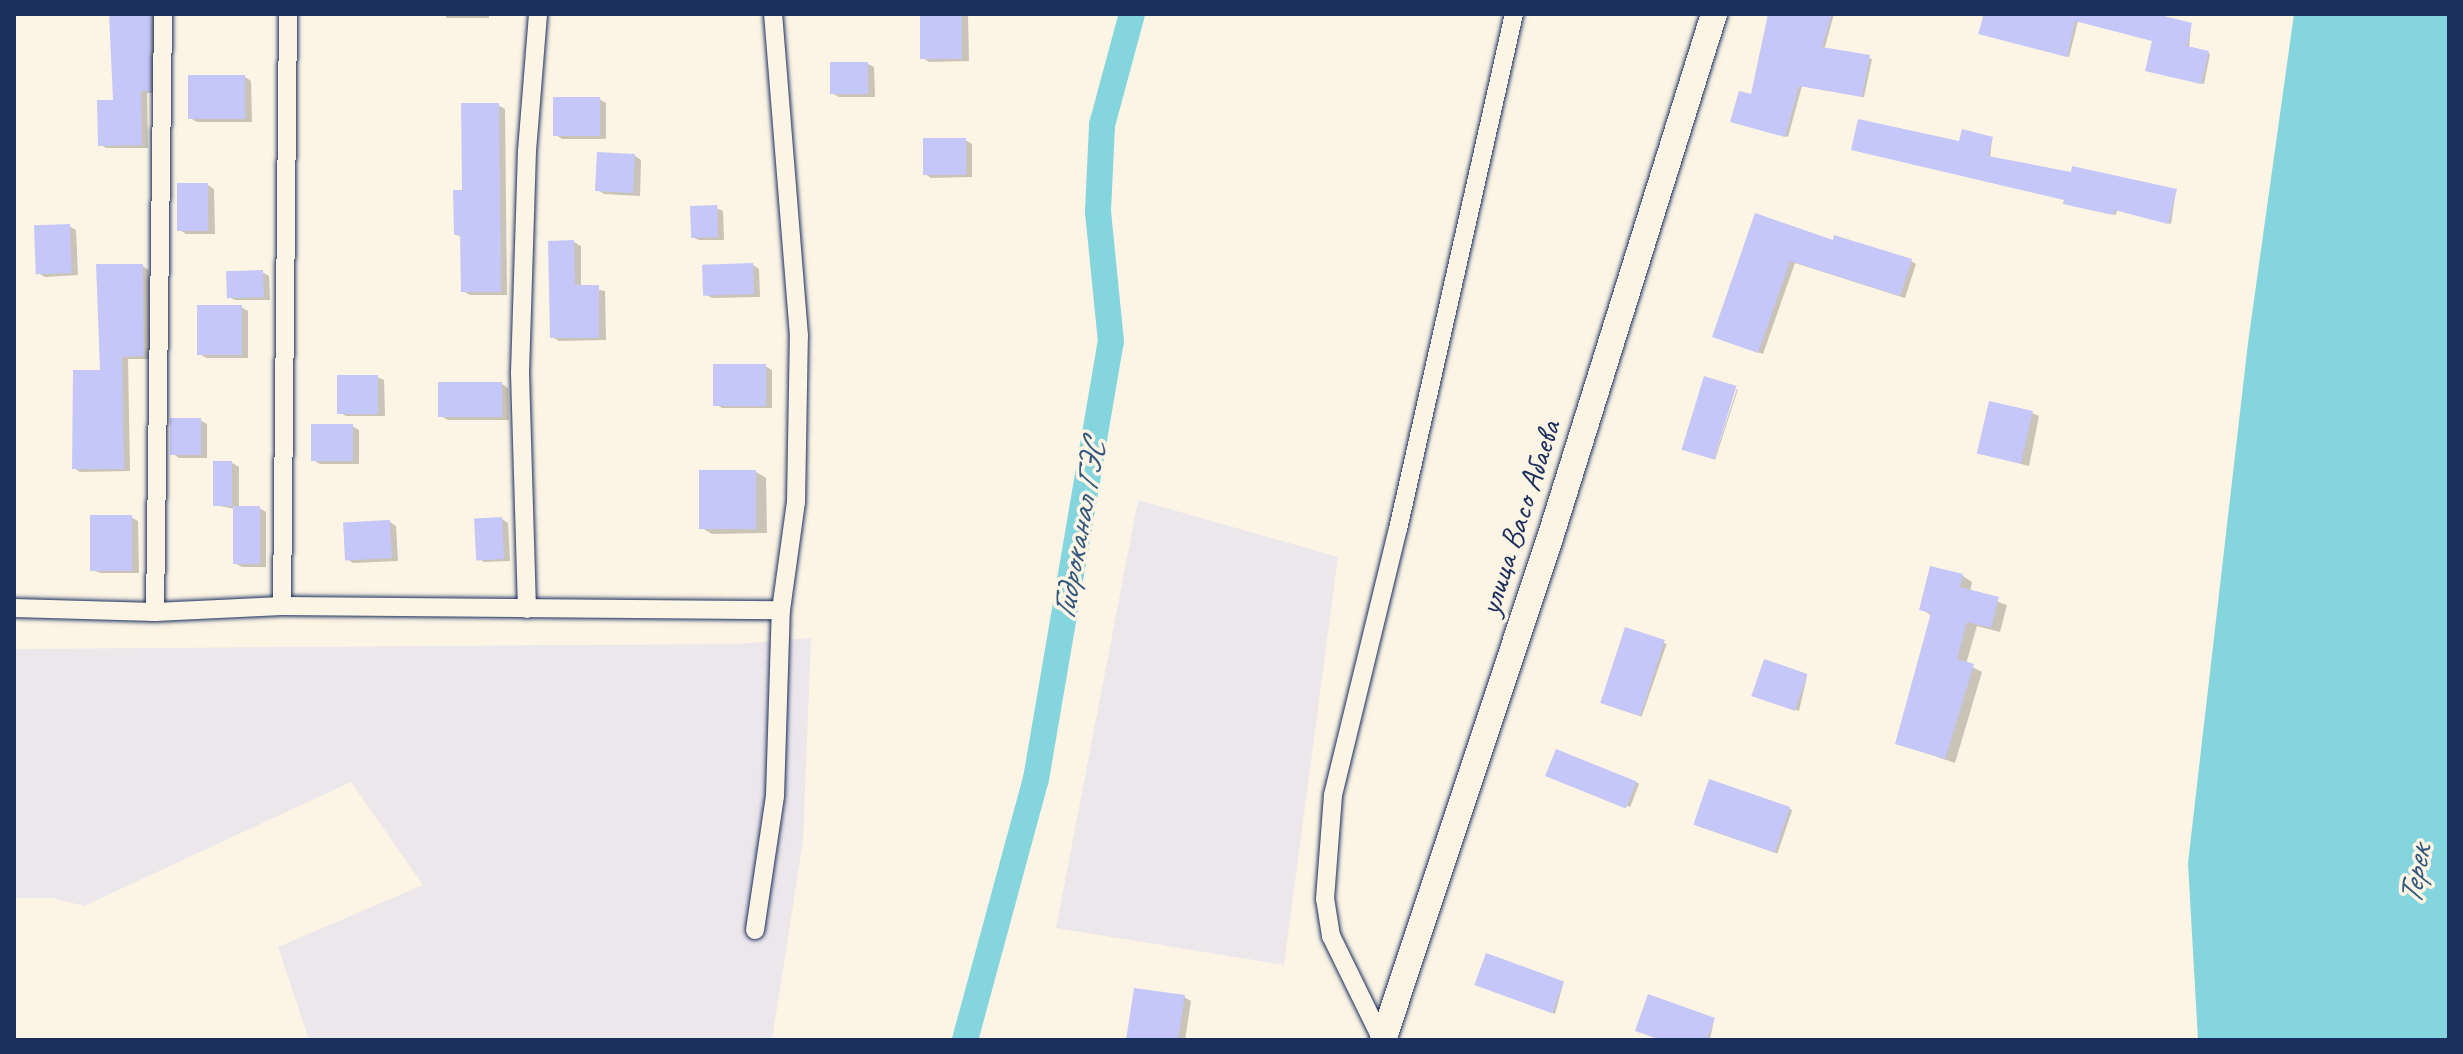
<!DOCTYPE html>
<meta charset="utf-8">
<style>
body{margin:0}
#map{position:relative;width:2463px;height:1054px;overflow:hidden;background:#fcf5e5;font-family:Caveat,sans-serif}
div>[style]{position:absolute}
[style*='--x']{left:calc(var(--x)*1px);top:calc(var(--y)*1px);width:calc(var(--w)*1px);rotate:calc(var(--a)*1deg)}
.built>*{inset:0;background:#ece7eb}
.water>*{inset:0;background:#84d5de}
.shadow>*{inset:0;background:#0003;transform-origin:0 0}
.canal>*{height:26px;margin:-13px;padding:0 13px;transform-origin:13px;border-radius:13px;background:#84d5de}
.building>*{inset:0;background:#c5c7f9;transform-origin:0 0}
.roads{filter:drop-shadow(0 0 2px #1b2f5e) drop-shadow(0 0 2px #1b2f5e)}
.street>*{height:18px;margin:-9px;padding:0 9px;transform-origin:9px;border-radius:9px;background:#fcf5e5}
.secondary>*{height:26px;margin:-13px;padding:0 13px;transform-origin:13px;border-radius:13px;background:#fcf5e5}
span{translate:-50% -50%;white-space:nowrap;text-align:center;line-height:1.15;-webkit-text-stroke:7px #fcf5e5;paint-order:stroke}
.street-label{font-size:32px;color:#1b2f5e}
.water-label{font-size:34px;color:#35587e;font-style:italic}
.frame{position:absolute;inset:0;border:16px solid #1b2f5e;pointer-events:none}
</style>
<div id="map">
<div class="built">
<i style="clip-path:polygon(1138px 500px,1338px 557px,1284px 965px,1056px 928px)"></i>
<i style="clip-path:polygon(811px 638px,803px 841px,772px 1040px,309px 1040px,278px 947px,423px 885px,351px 782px,84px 906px,53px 898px,14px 898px,14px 649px,738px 644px)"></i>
</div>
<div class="water">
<i style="clip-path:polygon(2294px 14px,2449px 14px,2449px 1040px,2198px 1040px,2188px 863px,2248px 343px)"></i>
</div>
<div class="shadow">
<i style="clip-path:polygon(112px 14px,159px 14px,156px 93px,147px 93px,148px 148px,106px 148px,100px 144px,115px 102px)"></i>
<i style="left:446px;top:14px;width:43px;height:4px"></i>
<i style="clip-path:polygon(922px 14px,968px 16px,969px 61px,929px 62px,923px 58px)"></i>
<i style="clip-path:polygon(1770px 14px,1834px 14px,1824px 50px,1872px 59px,1864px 97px,1802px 86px,1788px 137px,1735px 122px,1753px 97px)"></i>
<i style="clip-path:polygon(1973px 14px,2147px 14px,2191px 25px,2189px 48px,2210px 54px,2204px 84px,2150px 71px,2154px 41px,2078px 21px,2069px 57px,1983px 34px,1985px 17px)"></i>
<i style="clip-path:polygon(868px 64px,874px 67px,875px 97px,839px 97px,832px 93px)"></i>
<i style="clip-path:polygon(245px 77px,251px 81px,252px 122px,197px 122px,190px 118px)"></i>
<i style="clip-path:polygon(599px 99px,606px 103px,606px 139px,562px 139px,556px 135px)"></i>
<i style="clip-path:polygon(498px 105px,505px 109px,507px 295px,470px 295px,463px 291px,463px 238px,455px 234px,464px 192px)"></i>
<i style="clip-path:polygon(1992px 138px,1990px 159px,2176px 190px,2171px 224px,2117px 210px,2116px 215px,2068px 204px,2066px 200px,1961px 143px)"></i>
<i style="clip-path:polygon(965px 140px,972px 144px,972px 177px,931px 178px,925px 174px)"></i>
<i style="clip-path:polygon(635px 156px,641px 160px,640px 196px,604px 194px,598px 190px)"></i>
<i style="clip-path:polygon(208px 185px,214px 189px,215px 234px,186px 234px,180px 230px)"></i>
<i style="clip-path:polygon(716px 208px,723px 211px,724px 240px,699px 240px,692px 237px)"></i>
<i style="clip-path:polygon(1756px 216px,1834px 243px,1911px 261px,1916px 264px,1905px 298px,1795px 263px,1763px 354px,1720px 339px)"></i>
<i style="clip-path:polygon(69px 226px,76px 230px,78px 275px,45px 277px,38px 273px)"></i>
<i style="clip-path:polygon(574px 242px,581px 246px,581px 287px,605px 291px,606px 340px,559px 341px,552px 337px)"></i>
<i style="clip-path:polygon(753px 265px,759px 269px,760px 297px,712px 298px,705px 294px)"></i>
<i style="clip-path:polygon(142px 266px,149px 270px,150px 359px,128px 359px,130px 471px,80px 472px,74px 468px,102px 372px)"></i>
<i style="clip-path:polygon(262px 272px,269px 276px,270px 300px,235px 300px,229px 297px)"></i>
<i style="clip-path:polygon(241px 307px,248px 311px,248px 358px,206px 358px,200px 354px)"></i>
<i style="clip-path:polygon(765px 366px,772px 370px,772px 408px,722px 408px,716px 404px)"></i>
<i style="clip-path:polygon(377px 377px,384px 380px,385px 416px,346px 416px,339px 412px)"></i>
<i style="clip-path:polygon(502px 384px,508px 388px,509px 420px,448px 420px,441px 416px)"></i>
<i style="clip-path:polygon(1737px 389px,1738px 389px,1715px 460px,1714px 459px)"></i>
<i style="clip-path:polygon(2032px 413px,2039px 416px,2029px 466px,1980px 453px)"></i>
<i style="clip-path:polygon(200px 420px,207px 424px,207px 458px,179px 458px,173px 454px)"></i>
<i style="clip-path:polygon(352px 426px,359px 430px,359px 464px,320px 464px,313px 460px)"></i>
<i style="clip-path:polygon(232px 463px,239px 467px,239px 508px,259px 508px,266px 512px,266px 567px,242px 567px,235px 563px,235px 509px,215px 505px)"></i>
<i style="clip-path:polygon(756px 472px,766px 478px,767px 533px,712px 534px,702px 528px)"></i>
<i style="clip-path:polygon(131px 517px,138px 521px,139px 573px,100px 573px,93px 570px)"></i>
<i style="clip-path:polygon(502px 519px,508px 523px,510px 561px,484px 562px,478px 558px)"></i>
<i style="clip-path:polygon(390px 522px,396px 526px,398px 561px,353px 563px,347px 559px)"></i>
<i style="clip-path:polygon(1932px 568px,1963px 576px,1972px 582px,1970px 592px,2007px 605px,2000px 632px,1977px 626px,1966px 664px,1982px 672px,1955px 763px,1897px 743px,1932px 616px,1921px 609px)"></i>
<i style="left:1626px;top:630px;width:43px;height:77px;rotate:19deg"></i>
<i style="clip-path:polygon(1807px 676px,1799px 711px,1756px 696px)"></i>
<i style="left:1557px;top:752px;width:88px;height:25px;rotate:21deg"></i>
<i style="left:1711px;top:782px;width:86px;height:46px;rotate:19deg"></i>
<i style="clip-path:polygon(1563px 984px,1555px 1014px,1479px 985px)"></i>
<i style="clip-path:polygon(1184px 997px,1191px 1001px,1185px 1040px,1128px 1040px)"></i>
<i style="clip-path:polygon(1714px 1019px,1710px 1040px,1664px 1040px)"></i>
</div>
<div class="canal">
<i style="--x:965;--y:1040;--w:270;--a:-74.8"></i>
<i style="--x:1036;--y:779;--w:443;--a:-80.3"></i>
<i style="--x:1111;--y:342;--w:132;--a:-95.7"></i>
<i style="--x:1098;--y:211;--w:86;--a:-87.3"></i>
<i style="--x:1102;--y:125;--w:115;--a:-74.9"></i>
</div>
<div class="building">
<i style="clip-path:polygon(109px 14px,151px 14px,150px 91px,141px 91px,142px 145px,98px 146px,97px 100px,113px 100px)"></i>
<i style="left:920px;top:14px;width:42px;height:45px"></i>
<i style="clip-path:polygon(1768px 14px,1832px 14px,1822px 47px,1870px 55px,1862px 97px,1799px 86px,1785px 137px,1730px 122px,1739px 91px,1751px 94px)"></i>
<i style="clip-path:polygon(1984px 14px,2156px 14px,2192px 23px,2187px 46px,2209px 51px,2201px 84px,2145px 71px,2152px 41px,2075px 21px,2067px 57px,1978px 34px)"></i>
<i style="left:830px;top:62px;width:38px;height:32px"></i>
<i style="left:188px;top:75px;width:57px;height:44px"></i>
<i style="left:600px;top:97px;width:39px;height:47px;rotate:90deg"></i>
<i style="clip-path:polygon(461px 103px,499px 103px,501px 292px,461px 292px,460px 235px,454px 235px,453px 190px,462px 190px)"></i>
<i style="clip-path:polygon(1858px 119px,1959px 141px,1962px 129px,1993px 137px,1988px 156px,2071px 172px,2072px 166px,2177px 189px,2168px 224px,2114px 210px,2113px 215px,2063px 204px,2064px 200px,1851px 150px)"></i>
<i style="left:923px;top:138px;width:43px;height:37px"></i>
<i style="left:597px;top:152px;width:38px;height:39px;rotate:3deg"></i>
<i style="left:177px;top:183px;width:31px;height:48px"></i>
<i style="left:717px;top:205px;width:32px;height:27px;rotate:88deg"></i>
<i style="clip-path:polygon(1755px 213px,1833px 240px,1834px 235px,1912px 259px,1900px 296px,1790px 261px,1758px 353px,1712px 337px)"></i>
<i style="left:70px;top:224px;width:49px;height:36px;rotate:88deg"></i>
<i style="clip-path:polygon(574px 240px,575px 285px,599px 285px,599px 338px,550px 338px,548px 241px)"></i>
<i style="left:753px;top:263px;width:31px;height:51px;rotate:88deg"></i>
<i style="clip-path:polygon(96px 264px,143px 264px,144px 356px,122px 357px,124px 469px,72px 469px,73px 370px,100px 370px)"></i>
<i style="left:263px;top:270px;width:27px;height:37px;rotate:88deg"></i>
<i style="left:197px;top:305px;width:45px;height:50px"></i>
<i style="left:713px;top:364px;width:53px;height:42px"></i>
<i style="left:337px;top:375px;width:41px;height:39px"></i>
<i style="left:1704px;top:376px;width:34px;height:77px;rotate:17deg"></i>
<i style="left:438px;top:382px;width:64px;height:35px"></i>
<i style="left:1989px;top:401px;width:45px;height:54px;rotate:13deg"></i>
<i style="left:201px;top:418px;width:37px;height:31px;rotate:90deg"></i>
<i style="left:353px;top:424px;width:37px;height:42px;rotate:90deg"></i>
<i style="left:213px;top:461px;width:19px;height:45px"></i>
<i style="left:699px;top:470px;width:57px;height:59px"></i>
<i style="left:233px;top:506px;width:27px;height:58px"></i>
<i style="left:90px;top:515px;width:42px;height:56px"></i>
<i style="left:502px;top:517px;width:42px;height:28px;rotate:87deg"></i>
<i style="left:390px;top:520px;width:38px;height:47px;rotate:87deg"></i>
<i style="clip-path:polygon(1930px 566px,1963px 574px,1960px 587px,1999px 597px,1991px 628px,1967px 622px,1957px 659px,1974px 664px,1945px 759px,1895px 744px,1931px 613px,1919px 610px)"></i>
<i style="left:1625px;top:627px;width:42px;height:80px;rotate:18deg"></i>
<i style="left:1764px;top:659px;width:46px;height:39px;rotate:19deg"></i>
<i style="left:1556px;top:749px;width:87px;height:29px;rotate:22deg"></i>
<i style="left:1709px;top:779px;width:86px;height:48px;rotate:19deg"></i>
<i style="left:1486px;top:953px;width:83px;height:34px;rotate:20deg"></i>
<i style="clip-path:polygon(1134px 988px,1185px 995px,1178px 1040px,1126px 1040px)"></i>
<i style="clip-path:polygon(1648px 994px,1715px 1018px,1707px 1040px,1661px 1040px,1635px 1031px)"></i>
</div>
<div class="roads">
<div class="street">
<i style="--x:282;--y:606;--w:592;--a:-89.42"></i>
<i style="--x:14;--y:608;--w:141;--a:1.6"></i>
<i style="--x:155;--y:612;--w:127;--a:-2.7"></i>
<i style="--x:282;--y:606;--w:499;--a:0.5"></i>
<i style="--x:527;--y:609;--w:236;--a:-91.7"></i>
<i style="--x:520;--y:373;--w:222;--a:-88.2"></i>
<i style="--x:527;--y:151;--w:137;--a:-85.4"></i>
<i style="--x:155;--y:612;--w:598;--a:-89.23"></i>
<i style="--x:755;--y:930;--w:135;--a:-81.5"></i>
<i style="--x:775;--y:796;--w:186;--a:-88.2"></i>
<i style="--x:781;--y:610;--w:109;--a:-82.1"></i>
<i style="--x:796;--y:502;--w:166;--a:-89"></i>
<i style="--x:799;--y:336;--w:323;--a:-94.6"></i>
<i style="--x:1382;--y:1040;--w:116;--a:-116.1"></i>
<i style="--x:1331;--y:936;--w:37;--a:-99"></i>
<i style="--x:1325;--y:899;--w:104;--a:-85.6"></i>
<i style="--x:1333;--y:795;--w:274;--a:-76.3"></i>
<i style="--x:1398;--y:529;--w:528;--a:-77.31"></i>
</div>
<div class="secondary">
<i style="--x:1383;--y:1040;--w:529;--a:-71.6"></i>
<i style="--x:1550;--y:538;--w:549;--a:-72.62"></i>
</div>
</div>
<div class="street-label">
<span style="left:1520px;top:518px;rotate:-72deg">улица Васо Абаева</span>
</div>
<div class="water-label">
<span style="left:1078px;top:530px;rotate:-80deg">Гидроканал ГЭС</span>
<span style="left:2414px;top:875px;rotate:-80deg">Терек</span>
</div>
<div class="frame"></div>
</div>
